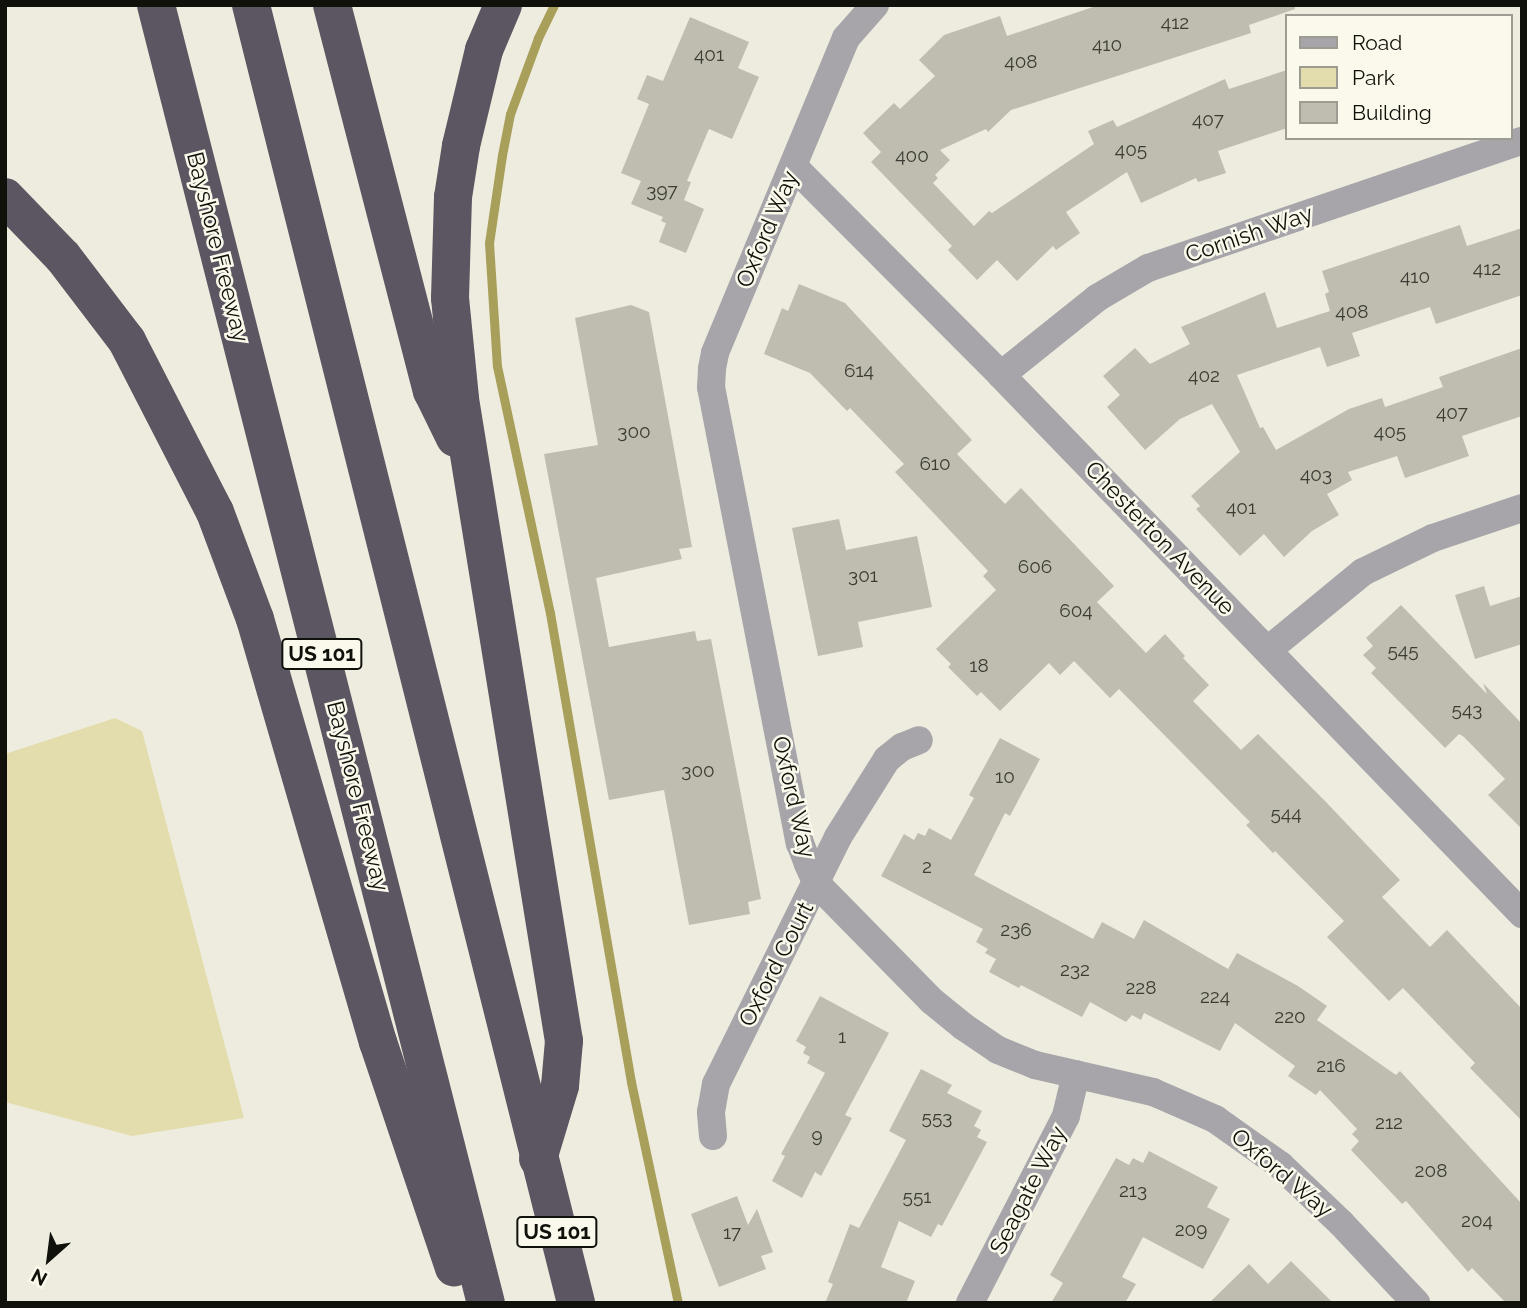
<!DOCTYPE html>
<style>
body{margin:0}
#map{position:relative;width:1527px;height:1308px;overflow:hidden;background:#eeecde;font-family:Raleway,sans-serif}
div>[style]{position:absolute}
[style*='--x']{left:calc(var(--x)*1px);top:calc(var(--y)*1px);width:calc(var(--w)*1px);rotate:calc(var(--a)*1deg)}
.green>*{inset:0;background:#e3ddad}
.stream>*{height:9px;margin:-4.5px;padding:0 4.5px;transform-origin:4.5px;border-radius:4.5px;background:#a89f5b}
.building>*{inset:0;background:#bfbdaf}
.minor>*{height:28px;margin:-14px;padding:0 14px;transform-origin:14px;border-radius:14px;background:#a7a5aa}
.motorway>*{height:38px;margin:-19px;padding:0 19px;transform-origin:19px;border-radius:19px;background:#5b5661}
span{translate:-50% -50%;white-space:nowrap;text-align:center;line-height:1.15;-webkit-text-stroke:5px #fbf9eb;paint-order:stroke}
.number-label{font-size:19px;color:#3c3c35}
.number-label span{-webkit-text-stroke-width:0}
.shield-label span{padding:2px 5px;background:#fbf9eb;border:2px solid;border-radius:5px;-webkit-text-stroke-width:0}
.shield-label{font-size:21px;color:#11110c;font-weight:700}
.street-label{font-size:23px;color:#11110c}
.frame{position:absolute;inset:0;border:7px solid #11110c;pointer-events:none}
.legend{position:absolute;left:1285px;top:14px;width:228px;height:126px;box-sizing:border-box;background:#fbf9eb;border:2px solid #9d9c92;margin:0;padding:9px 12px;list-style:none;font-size:21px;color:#11110c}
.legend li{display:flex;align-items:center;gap:14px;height:35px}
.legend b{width:35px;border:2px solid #9d9c92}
.north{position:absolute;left:14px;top:1224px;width:70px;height:70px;-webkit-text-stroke:5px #fbf9eb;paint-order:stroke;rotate:208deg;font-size:19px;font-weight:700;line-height:28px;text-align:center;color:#11110c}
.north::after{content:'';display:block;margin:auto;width:24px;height:32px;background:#11110c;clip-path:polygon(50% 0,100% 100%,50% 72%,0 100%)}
</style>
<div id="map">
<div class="green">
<i style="clip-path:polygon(115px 718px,142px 731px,244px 1118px,132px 1136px,5px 1102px,5px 754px)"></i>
</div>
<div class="stream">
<i style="--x:554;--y:5;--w:37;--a:116"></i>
<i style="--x:538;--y:38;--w:81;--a:110.2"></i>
<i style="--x:510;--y:114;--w:42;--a:101"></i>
<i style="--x:502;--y:155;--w:89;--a:98.4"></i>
<i style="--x:489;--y:243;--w:123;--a:86.3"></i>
<i style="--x:497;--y:366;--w:253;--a:77.9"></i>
<i style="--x:550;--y:613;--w:476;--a:80.2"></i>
<i style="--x:631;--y:1082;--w:226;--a:78"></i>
</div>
<div class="building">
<i style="clip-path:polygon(1099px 5px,1295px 5px,1295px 9px,1249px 25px,1251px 33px,1011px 110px,988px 132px,986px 129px,940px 150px,950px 160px,935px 175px,938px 178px,933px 183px,974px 226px,989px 211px,992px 213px,1094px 144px,1088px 131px,1113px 120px,1117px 127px,1225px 79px,1229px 89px,1287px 70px,1287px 128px,1218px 151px,1226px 173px,1198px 182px,1196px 178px,1141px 203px,1127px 172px,1066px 212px,1080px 233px,1056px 250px,1053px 246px,1017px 281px,997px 260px,977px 280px,948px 250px,952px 246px,871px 162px,881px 152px,863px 133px,894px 103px,900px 109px,935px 76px,919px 60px,944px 35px,1000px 16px,1007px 36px)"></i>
<i style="clip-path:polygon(690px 17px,749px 42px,738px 68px,759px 77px,732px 139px,709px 129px,687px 181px,691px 182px,684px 200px,704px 209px,686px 253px,659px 242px,666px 223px,661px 221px,663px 217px,631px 204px,641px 181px,621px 173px,649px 104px,637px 99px,647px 75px,663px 81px)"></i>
<i style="clip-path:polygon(1460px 225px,1467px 246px,1522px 228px,1522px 295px,1436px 324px,1430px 307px,1352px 333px,1360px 356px,1327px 367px,1320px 347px,1237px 375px,1260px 428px,1263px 427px,1276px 450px,1349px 409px,1382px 398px,1385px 407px,1443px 387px,1439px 377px,1522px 348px,1522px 416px,1462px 436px,1469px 456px,1405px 478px,1397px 456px,1348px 472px,1352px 480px,1327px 494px,1339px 515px,1312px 531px,1284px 557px,1264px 534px,1240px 556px,1196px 509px,1200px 506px,1191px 496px,1240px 452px,1212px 404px,1180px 419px,1145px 450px,1107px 407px,1120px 395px,1103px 376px,1135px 348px,1150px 364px,1190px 344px,1181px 327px,1265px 292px,1277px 328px,1330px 311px,1325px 294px,1329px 292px,1322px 271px)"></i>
<i style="clip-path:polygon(799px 284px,845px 303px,972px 440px,957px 454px,1005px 504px,1021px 488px,1114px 586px,1097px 602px,1146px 653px,1165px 634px,1185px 656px,1183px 658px,1209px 685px,1193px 701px,1241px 750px,1258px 734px,1326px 802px,1400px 880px,1382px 897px,1430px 947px,1447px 930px,1522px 1009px,1522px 1121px,1470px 1068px,1475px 1063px,1403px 988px,1389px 1001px,1327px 937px,1344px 921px,1275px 851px,1273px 853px,1246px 825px,1250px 822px,1119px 689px,1110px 698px,1074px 661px,1060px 675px,1049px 663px,1000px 711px,981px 692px,977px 696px,948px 667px,951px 664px,936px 649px,996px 590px,983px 576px,988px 571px,895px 472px,904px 464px,850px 408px,847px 411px,810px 373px,764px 354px,782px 308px,788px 311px)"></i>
<i style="clip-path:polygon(631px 305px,649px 312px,692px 547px,679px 549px,682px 559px,596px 578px,609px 647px,695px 631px,697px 641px,711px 639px,761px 899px,748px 902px,750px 914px,689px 925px,664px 790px,609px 800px,544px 454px,598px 445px,575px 318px)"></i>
<i style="clip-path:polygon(839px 519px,846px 550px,917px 536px,932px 607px,858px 622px,863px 647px,818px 656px,792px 528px)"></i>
<i style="clip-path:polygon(1484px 586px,1490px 606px,1522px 596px,1522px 644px,1475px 659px,1455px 595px)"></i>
<i style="clip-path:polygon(1401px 605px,1487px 694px,1483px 683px,1522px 724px,1522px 829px,1488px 795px,1505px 779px,1464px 737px,1459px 734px,1445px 748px,1371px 673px,1376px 668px,1363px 655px,1373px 646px,1366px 638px)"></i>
<i style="clip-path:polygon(1000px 738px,1040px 759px,1010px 816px,1005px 813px,974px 875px,1093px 939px,1102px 922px,1134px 939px,1144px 920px,1228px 969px,1237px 953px,1298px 986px,1327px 1006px,1317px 1020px,1396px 1075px,1400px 1071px,1522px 1204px,1522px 1303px,1506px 1303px,1472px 1268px,1468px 1272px,1406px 1201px,1402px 1204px,1351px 1150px,1359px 1141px,1352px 1134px,1357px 1129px,1320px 1090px,1316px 1095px,1288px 1076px,1295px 1066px,1235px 1023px,1220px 1051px,1144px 1013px,1141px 1020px,1132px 1015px,1126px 1022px,1090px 1002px,1082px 1017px,1021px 985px,1019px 988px,989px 972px,996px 959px,985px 953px,988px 949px,976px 942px,983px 929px,881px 876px,904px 834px,914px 840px,918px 833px,925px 836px,929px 828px,951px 840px,974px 798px,969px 795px)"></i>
<i style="clip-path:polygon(820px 996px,889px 1033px,845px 1115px,852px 1118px,821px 1176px,815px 1172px,802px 1198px,772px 1181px,785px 1156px,781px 1154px,825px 1073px,807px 1063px,810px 1057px,803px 1053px,806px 1047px,796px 1041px)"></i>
<i style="clip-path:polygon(921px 1069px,952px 1085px,947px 1093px,982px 1111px,974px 1126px,981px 1130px,977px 1137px,987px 1142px,942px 1226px,938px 1224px,931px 1237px,899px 1221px,881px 1267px,915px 1281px,906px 1303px,825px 1303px,833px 1284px,828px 1282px,850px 1224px,859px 1228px,906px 1140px,889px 1131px)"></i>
<i style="clip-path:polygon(1149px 1151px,1218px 1187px,1207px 1207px,1230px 1219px,1203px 1269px,1143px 1237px,1122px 1277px,1136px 1284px,1125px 1303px,1051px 1303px,1063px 1283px,1050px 1275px,1116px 1158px,1129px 1165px,1133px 1158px,1143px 1163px)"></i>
<i style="clip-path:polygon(737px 1196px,748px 1225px,757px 1209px,773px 1252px,761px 1256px,766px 1269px,719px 1287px,691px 1214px)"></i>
<i style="clip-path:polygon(1291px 1261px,1333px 1303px,1209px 1303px,1249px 1264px,1268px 1284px)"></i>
</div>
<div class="minor">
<i style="--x:875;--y:5;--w:44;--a:131.3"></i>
<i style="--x:846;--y:38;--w:341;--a:112.6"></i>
<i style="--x:715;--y:353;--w:16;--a:101"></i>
<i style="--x:712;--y:369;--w:18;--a:93"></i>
<i style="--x:711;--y:387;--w:465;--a:79"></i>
<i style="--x:800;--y:843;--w:22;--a:69"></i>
<i style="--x:808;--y:864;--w:22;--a:66"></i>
<i style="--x:817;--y:884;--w:164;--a:45.5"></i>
<i style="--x:932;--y:1001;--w:41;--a:39.1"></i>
<i style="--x:964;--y:1027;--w:41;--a:34.1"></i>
<i style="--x:998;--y:1050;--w:40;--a:22"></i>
<i style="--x:1035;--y:1065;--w:121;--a:12.9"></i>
<i style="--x:1153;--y:1092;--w:68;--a:23.5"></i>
<i style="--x:1215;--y:1119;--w:80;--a:35.3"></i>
<i style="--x:1280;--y:1165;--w:84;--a:43.6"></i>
<i style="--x:1341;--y:1223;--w:110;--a:46.8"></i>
<i style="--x:794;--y:167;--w:293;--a:45.1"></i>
<i style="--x:1001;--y:375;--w:750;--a:45.97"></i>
<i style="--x:1001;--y:375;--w:123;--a:-38.7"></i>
<i style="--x:1097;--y:298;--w:59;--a:-30.5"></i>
<i style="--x:1148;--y:268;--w:395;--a:-18.8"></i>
<i style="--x:1268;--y:650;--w:123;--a:-39.4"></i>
<i style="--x:1363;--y:572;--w:78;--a:-25.9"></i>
<i style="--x:1433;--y:538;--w:94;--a:-18.6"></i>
<i style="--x:713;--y:1136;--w:24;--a:-95"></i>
<i style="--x:711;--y:1112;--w:28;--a:-80"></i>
<i style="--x:716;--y:1084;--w:275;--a:-63.7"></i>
<i style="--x:838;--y:837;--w:92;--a:-57.9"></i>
<i style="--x:887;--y:759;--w:19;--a:-39"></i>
<i style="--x:902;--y:747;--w:18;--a:-22"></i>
<i style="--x:970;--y:1303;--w:210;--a:-62.8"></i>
<i style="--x:1066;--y:1116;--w:43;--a:-76.6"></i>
</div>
<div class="motorway">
<i style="--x:156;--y:5;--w:1339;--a:75.74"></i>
<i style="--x:251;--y:5;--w:1338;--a:75.94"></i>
<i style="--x:332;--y:5;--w:399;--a:75.5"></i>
<i style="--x:432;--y:391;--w:52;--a:63.9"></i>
<i style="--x:503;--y:5;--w:49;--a:112.9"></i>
<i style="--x:484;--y:50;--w:99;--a:103.5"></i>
<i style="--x:461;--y:146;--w:52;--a:98.9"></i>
<i style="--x:453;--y:197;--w:101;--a:91.7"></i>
<i style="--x:450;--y:298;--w:101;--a:84.3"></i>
<i style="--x:460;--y:399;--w:650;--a:80.8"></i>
<i style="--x:564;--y:1041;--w:45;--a:95.1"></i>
<i style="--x:560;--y:1086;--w:76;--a:106.8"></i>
<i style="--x:5;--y:197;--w:83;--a:46"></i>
<i style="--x:63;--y:257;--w:106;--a:52.7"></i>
<i style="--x:127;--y:341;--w:192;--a:62.8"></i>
<i style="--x:215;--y:512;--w:114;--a:69.5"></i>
<i style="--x:255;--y:619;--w:441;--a:73.8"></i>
<i style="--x:378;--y:1042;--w:238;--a:71.4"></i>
</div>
<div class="number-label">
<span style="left:1175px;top:23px">412</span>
<span style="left:1107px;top:45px">410</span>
<span style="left:709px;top:55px">401</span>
<span style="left:1021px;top:62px">408</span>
<span style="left:1208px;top:120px">407</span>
<span style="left:1131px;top:150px">405</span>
<span style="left:912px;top:156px">400</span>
<span style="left:662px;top:191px">397</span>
<span style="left:1487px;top:269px">412</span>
<span style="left:1415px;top:277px">410</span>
<span style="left:1352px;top:312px">408</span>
<span style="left:859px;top:371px">614</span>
<span style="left:1204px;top:376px">402</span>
<span style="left:1452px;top:413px">407</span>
<span style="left:634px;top:432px">300</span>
<span style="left:1390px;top:432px">405</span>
<span style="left:935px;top:464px">610</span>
<span style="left:1316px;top:475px">403</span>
<span style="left:1241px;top:508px">401</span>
<span style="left:1035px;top:567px">606</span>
<span style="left:863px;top:576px">301</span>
<span style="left:1076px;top:611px">604</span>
<span style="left:1403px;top:651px">545</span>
<span style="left:979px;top:666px">18</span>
<span style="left:1467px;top:710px">543</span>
<span style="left:698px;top:771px">300</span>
<span style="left:1005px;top:777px">10</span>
<span style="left:1286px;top:814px">544</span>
<span style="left:927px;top:867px">2</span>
<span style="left:1016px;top:930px">236</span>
<span style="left:1075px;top:970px">232</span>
<span style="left:1141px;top:988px">228</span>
<span style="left:1215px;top:997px">224</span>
<span style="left:1290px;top:1017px">220</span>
<span style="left:842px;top:1037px">1</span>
<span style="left:1331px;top:1066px">216</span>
<span style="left:937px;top:1118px">553</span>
<span style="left:1389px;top:1123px">212</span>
<span style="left:817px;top:1136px">9</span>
<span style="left:1431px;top:1171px">208</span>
<span style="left:1133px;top:1191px">213</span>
<span style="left:917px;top:1197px">551</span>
<span style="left:1477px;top:1221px">204</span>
<span style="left:1191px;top:1230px">209</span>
<span style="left:732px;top:1233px">17</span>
</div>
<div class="shield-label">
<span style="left:322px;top:654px">US 101</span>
<span style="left:557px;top:1232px">US 101</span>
</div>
<div class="street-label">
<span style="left:767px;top:229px;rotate:-67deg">Oxford Way</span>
<span style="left:1249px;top:234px;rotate:-19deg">Cornish Way</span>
<span style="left:218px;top:247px;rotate:76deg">Bayshore Freeway</span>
<span style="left:1160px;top:538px;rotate:46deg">Chesterton Avenue</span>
<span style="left:358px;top:796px;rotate:76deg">Bayshore Freeway</span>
<span style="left:794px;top:797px;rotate:77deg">Oxford Way</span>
<span style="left:776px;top:964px;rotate:-63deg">Oxford Court</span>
<span style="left:1282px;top:1173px;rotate:40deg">Oxford Way</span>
<span style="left:1028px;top:1190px;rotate:-63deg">Seagate Way</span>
</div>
<div class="frame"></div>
<ul class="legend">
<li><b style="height:9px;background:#a7a5aa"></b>Road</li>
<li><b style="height:19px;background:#e3ddad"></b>Park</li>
<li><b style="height:19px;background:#bfbdaf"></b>Building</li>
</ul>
<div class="north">N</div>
</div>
